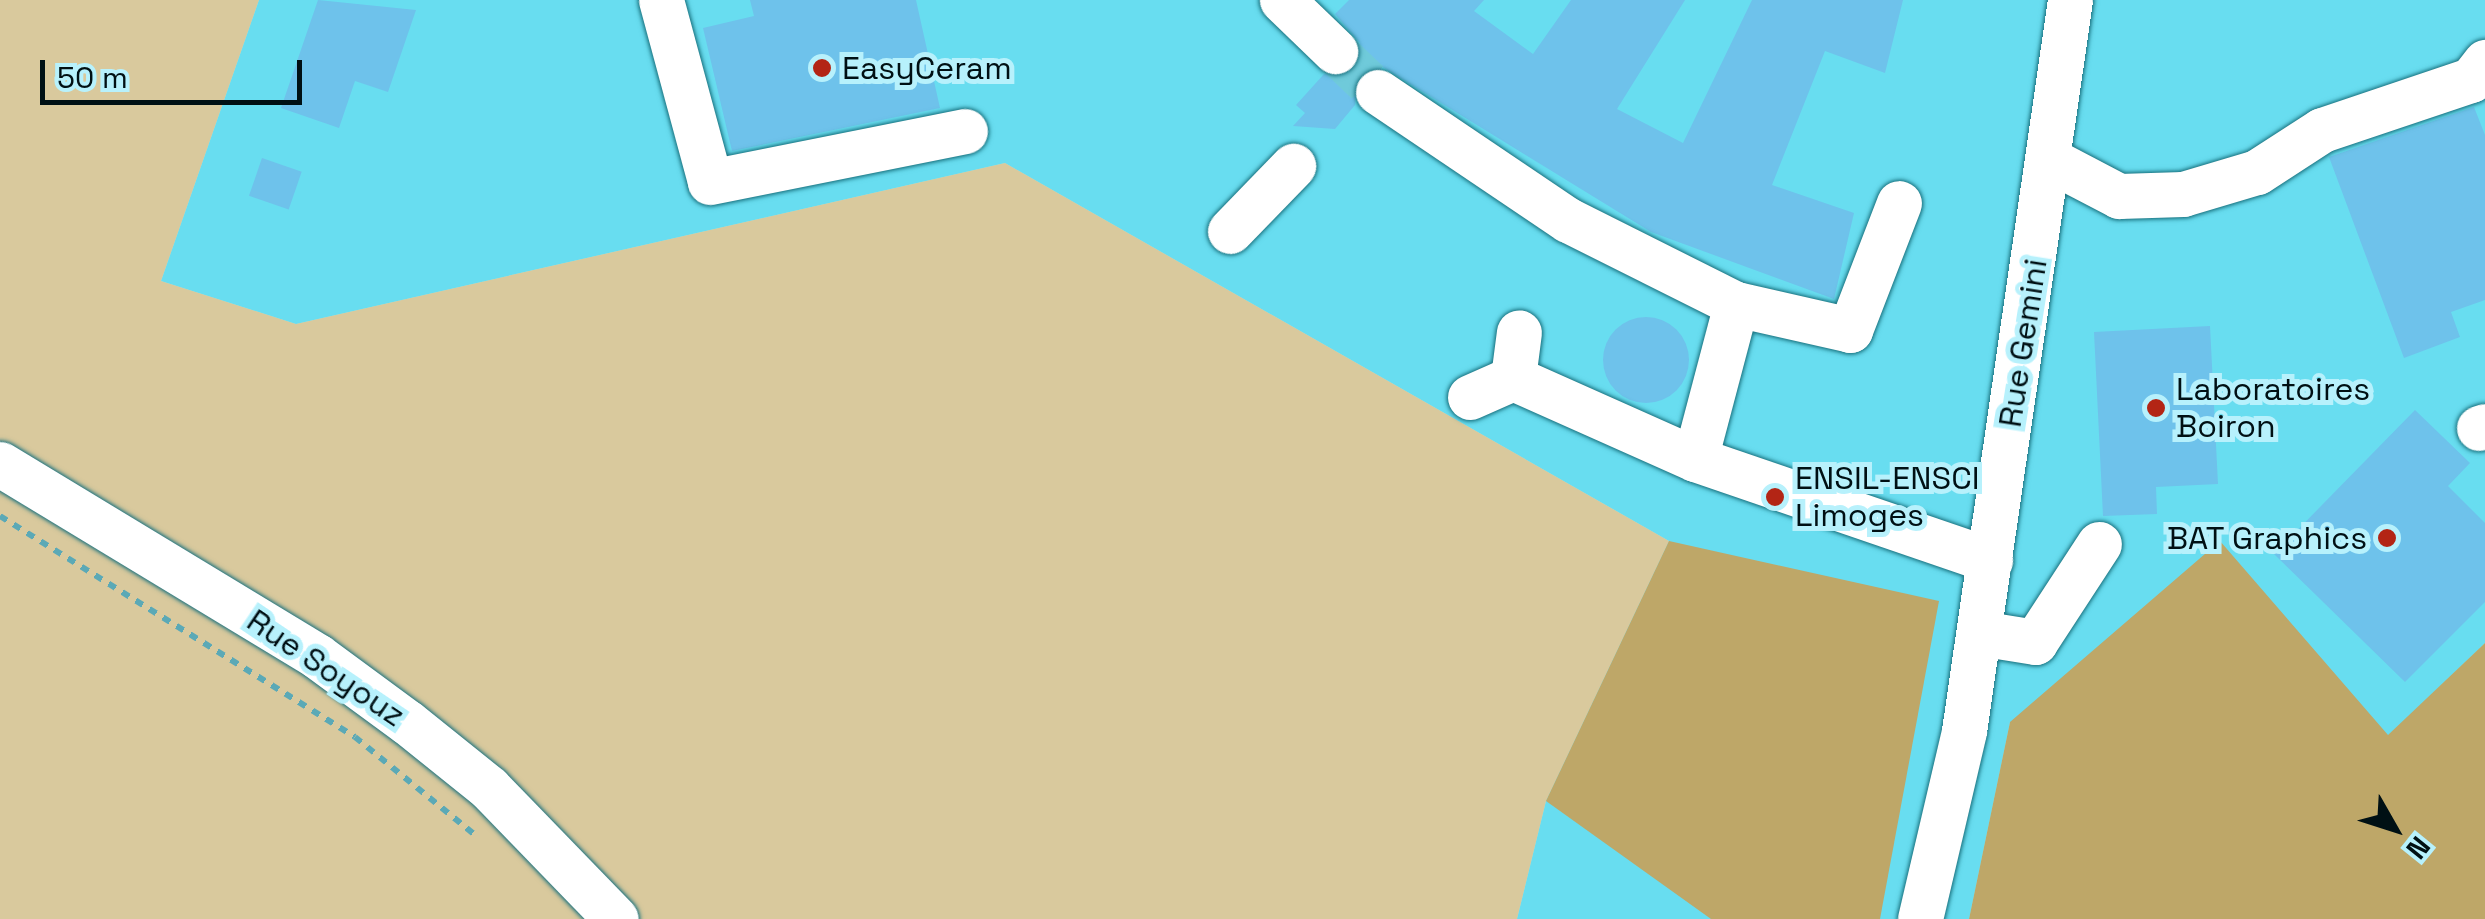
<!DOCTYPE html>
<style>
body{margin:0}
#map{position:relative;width:2485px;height:919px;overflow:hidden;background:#83ebfd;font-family:"Space Grotesk",sans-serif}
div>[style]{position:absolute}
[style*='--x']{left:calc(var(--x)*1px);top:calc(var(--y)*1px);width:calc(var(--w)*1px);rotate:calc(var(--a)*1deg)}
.built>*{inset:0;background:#68ddf0}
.green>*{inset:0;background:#d9c99d}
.forest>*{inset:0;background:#bea768}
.building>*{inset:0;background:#6ec2eb;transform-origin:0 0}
.round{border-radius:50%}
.minor-tunnel>*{height:45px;margin-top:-22.5px;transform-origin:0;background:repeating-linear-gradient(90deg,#6fcada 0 45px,transparent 0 67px)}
.path>*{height:6px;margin-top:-3px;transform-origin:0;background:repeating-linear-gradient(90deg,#5ba9b6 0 8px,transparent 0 16px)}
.roads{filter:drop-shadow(0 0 2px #18707d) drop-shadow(0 0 2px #18707d)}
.minor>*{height:45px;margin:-22.5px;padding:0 22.5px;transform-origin:22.5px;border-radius:22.5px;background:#fff}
.dots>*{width:28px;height:28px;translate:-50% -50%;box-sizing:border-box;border:5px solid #b7f1fc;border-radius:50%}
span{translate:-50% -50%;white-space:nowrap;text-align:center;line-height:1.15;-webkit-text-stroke:10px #b7f1fc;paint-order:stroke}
.poi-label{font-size:32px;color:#001014}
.left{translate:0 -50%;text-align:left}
.right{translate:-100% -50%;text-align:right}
.street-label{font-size:32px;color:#001014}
.north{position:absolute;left:2345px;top:779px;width:100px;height:100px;-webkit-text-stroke:8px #b7f1fc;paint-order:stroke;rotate:129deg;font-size:28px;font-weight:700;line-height:40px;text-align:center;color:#001014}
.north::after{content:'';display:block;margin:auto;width:35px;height:45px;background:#001014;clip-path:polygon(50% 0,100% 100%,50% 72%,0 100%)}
.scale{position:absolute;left:40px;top:60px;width:262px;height:45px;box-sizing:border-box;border:5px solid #001014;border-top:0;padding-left:12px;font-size:30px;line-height:35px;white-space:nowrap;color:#001014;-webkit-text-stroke:8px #b7f1fc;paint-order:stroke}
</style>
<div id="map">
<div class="built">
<i style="clip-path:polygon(259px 0,2485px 0,2485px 643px,2388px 736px,2010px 722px,1969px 919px,1517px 919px,1546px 801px,1669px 541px,1005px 163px,296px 324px,161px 281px)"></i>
</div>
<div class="green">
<i style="clip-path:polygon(0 0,259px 0,161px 281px,296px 324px,1005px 163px,1669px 541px,1546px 801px,1517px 919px,0 919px)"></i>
</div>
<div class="forest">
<i style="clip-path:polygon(1669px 541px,1939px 601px,1880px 919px,1711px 919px,1546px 801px)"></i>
<i style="clip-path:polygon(2220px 541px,2388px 735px,2485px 643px,2485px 919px,1969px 919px,2010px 722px)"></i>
</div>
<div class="building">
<i style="clip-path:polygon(318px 0,416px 10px,388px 92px,355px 81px,339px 128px,281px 108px)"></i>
<i style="clip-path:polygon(750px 0,916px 0,940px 108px,732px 151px,703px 28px,754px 16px)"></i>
<i style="clip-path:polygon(1349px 0,1484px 0,1474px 11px,1533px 54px,1571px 0,1685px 0,1617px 109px,1683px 143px,1752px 0,1903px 0,1885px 73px,1825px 51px,1772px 185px,1854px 213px,1834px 299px,1651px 232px,1381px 66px,1357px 77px,1355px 105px,1335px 129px,1293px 126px,1305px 113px,1296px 105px,1324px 74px,1343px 76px,1360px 58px,1360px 43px,1335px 14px)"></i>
<i style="clip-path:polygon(2474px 107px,2485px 135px,2485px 300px,2451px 312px,2460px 337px,2404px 358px,2329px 157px)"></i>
<i style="left:262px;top:158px;width:42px;height:40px;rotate:19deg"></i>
<i class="round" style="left:1603px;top:317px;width:86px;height:86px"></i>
<i style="clip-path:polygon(2210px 326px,2218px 484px,2156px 487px,2157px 514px,2103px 516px,2094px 332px)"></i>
<i style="clip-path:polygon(2415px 410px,2470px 463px,2448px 486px,2485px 523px,2485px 602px,2405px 682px,2274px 554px)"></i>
</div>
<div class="minor-tunnel">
<i style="--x:1335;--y:51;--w:59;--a:43.6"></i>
</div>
<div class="path">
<i style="--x:0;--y:516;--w:418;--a:31.9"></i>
<i style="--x:355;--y:737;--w:154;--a:39.2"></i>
</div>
<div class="roads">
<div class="minor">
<i style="--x:661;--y:0;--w:188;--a:74.9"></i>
<i style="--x:710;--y:182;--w:260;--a:-11.3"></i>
<i style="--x:1282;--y:0;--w:74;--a:43.9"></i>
<i style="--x:1378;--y:92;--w:229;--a:34"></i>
<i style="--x:1568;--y:220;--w:188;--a:26.6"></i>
<i style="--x:1736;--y:304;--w:160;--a:104.8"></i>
<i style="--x:2050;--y:160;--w:78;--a:27.6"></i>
<i style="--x:2119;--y:196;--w:64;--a:-1.8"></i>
<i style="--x:2183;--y:194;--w:77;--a:-16.6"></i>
<i style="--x:2257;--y:172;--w:77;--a:-32.9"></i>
<i style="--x:2322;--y:130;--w:157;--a:-18.6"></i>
<i style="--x:2471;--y:80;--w:23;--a:-52"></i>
<i style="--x:1230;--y:231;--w:91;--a:-45.9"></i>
<i style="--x:1736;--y:304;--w:117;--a:12.8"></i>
<i style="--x:1850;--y:330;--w:136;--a:-68.9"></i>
<i style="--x:1513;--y:378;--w:46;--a:-82.6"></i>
<i style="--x:1470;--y:397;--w:47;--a:-23.8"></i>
<i style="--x:1513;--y:378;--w:199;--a:24"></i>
<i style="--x:1695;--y:459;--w:312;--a:18.9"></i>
<i style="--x:2479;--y:428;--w:6;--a:-18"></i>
<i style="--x:0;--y:464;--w:371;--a:31.2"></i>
<i style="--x:317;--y:656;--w:112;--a:36.3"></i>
<i style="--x:407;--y:722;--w:105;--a:38.8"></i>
<i style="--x:489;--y:788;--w:182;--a:45.9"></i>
<i style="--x:1979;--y:633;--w:57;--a:9.1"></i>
<i style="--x:2035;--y:642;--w:117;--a:-56.9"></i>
<i style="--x:1920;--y:919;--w:193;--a:-76.8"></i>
<i style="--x:1964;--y:731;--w:739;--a:-81.75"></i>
</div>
</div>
<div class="dots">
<i style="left:822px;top:68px;background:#b32515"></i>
<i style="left:2156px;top:408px;background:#b32515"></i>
<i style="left:1775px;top:497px;background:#b32515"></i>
<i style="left:2387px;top:538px;background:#b32515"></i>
</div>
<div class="poi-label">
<span class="left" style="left:842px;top:68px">EasyCeram</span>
<span class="left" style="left:2176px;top:408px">Laboratoires<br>Boiron</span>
<span class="left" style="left:1795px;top:497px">ENSIL-ENSCI<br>Limoges</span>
<span class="right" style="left:2367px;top:538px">BAT Graphics</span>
</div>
<div class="street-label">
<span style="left:2023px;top:343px;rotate:-81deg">Rue Gemini</span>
<span style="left:326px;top:668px;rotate:34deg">Rue Soyouz</span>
</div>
<div class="north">N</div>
<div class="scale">50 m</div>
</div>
